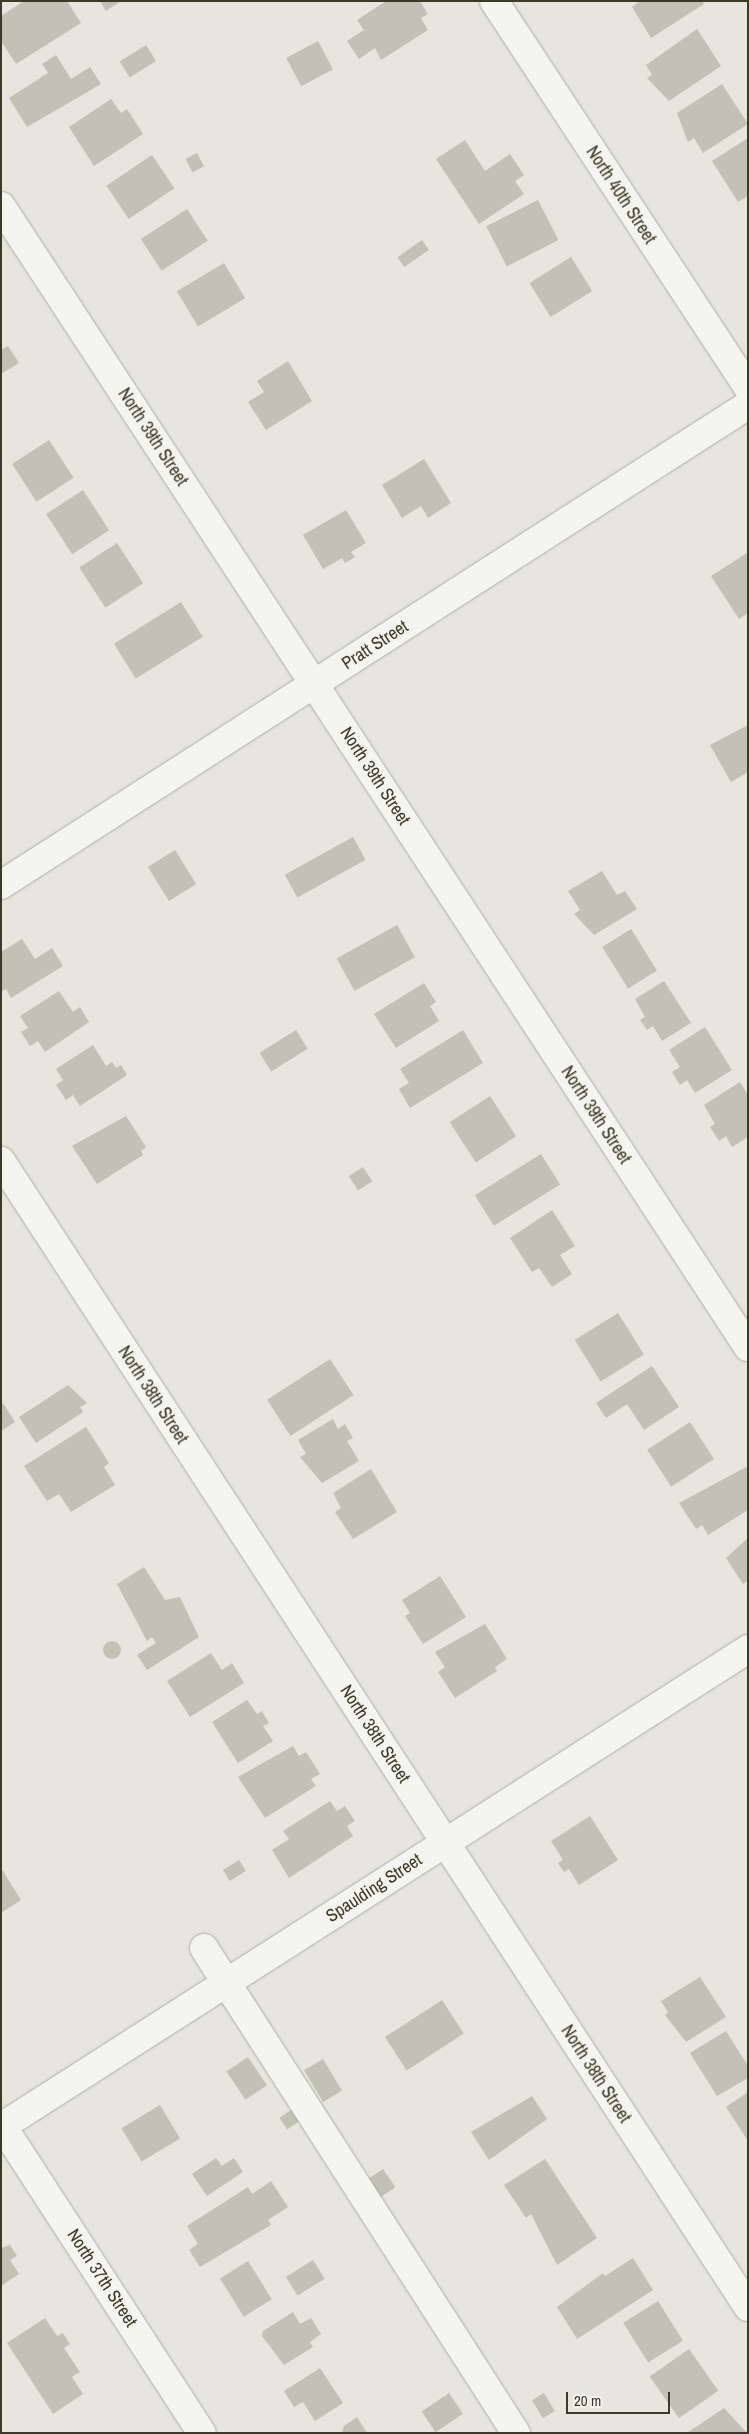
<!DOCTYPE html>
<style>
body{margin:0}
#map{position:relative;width:749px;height:2434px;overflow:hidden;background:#e6e5de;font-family:"Archivo Narrow",sans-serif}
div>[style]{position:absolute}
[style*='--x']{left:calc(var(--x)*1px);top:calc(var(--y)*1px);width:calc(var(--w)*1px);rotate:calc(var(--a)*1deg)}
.building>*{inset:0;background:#c2c1b6;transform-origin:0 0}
.round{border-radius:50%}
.roads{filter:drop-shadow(0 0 1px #afaea4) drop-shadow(0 0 1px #afaea4)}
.minor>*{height:28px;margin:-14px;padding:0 14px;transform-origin:14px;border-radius:14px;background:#f5f5f0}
span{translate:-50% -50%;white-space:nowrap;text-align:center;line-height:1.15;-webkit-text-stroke:4.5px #f4f3ed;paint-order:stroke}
.street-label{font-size:18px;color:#3b3a29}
.frame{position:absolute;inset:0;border:2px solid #3b3a29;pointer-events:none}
.scale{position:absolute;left:566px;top:2392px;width:104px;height:22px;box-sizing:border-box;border:2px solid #3b3a29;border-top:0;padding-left:6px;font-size:15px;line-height:18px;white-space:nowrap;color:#3b3a29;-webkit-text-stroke:4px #f4f3ed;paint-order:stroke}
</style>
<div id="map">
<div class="building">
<i style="clip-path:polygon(24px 1px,67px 1px,81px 23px,16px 64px,1px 41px,1px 16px)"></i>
<i style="clip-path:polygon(100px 1px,121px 1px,106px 11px)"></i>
<i style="clip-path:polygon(386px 1px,420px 1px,428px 14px,421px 18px,428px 30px,381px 60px,375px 48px,359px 59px,347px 41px,364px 30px,357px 20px)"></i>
<i style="clip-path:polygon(640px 1px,702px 1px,704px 4px,651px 38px,632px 7px)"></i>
<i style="clip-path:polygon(697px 29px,721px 66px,669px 101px,647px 78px,652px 75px,646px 65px)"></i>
<i style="left:318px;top:41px;width:32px;height:36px;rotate:62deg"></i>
<i style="left:146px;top:45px;width:19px;height:31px;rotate:58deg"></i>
<i style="clip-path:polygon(56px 55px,71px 79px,90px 67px,101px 84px,27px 127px,9px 98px,48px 73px,42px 64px)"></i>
<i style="clip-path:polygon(722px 84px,748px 124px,703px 153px,694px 138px,688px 142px,677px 113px)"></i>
<i style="clip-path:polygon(111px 99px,121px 113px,127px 109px,143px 134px,94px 166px,69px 127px)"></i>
<i style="clip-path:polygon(748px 138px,748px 196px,738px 202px,712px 161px)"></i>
<i style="clip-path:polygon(465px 140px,485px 171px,510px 154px,524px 175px,515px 181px,524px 194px,479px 224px,436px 159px)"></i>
<i style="left:197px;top:153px;width:15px;height:13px;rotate:62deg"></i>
<i style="left:152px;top:155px;width:40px;height:55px;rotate:56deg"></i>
<i style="left:538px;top:200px;width:45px;height:58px;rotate:63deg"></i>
<i style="left:187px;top:209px;width:38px;height:55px;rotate:57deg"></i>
<i style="left:422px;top:240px;width:12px;height:30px;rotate:55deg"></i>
<i style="left:571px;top:257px;width:40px;height:49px;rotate:58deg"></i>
<i style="left:224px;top:263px;width:41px;height:55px;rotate:59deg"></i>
<i style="clip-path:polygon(8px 346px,19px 363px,1px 374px,1px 350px)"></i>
<i style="clip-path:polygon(288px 361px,312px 401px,266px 430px,248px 402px,264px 392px,257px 381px)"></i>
<i style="left:49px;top:440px;width:45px;height:44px;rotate:57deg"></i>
<i style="clip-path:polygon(424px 459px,451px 503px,428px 518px,421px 506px,402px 518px,382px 485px)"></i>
<i style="left:83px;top:490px;width:48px;height:44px;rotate:57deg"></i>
<i style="clip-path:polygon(346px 510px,366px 543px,351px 552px,355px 557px,345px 563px,342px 558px,323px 569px,303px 535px)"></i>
<i style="left:117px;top:543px;width:48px;height:45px;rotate:57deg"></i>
<i style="clip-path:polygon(747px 553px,748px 613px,739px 619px,711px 576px)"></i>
<i style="left:181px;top:602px;width:41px;height:79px;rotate:58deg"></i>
<i style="clip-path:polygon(748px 725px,748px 772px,731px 782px,710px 745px)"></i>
<i style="left:353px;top:837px;width:26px;height:78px;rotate:61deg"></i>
<i style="left:175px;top:850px;width:40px;height:32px;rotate:58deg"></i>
<i style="clip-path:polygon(602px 871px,617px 895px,625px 891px,637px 909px,594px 935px,574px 914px,580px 910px,568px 891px)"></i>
<i style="left:397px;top:925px;width:37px;height:69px;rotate:61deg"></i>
<i style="left:631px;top:929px;width:49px;height:34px;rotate:58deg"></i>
<i style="clip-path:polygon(22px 939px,35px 959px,52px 948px,63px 966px,11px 998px,6px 989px,1px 992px,1px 952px)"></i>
<i style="clip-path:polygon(664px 981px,691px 1023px,662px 1041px,653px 1026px,647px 1030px,640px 1020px,645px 1017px,635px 999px)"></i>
<i style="clip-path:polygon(424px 983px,436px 1002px,430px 1006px,439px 1021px,396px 1048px,374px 1014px)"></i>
<i style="clip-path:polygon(59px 991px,73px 1012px,80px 1007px,89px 1022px,45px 1052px,38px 1041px,30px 1046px,21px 1032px,28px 1028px,20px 1016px)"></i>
<i style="clip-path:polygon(705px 1027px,732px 1070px,695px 1093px,687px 1080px,680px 1085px,672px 1072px,680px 1067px,669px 1050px)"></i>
<i style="left:296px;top:1030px;width:22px;height:43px;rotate:58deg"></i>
<i style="clip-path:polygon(463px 1030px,483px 1063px,410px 1108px,399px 1089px,409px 1083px,400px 1069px)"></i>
<i style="clip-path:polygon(93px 1045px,106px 1066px,112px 1062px,116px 1068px,121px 1065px,127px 1075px,80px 1106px,73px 1095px,66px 1100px,56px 1085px,63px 1080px,56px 1069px)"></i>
<i style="clip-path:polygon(740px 1082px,748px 1095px,748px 1137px,732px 1147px,726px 1136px,719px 1141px,710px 1127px,715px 1124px,704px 1105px)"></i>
<i style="left:490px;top:1096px;width:48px;height:48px;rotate:57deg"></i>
<i style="clip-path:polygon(126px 1116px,146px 1147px,141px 1151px,143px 1155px,97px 1184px,72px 1146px)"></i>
<i style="left:541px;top:1154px;width:36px;height:78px;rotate:58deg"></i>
<i style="left:363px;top:1167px;width:17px;height:17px;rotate:57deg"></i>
<i style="clip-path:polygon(552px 1210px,575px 1246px,560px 1255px,572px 1274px,552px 1287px,539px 1268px,532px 1272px,510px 1238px)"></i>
<i style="left:618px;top:1313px;width:49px;height:51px;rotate:58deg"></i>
<i style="left:330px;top:1359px;width:43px;height:75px;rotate:57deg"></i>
<i style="clip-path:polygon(652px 1366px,679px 1407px,644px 1430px,627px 1404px,606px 1418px,596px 1403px)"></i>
<i style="clip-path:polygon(68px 1385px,87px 1403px,80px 1407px,83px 1412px,36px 1443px,19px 1417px)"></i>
<i style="clip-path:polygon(3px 1403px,15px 1422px,1px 1431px,1px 1404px)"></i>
<i style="clip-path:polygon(333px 1419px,338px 1429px,345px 1424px,353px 1438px,347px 1441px,359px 1461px,322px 1483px,300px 1457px,306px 1454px,298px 1440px)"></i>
<i style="left:690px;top:1422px;width:44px;height:51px;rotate:57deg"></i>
<i style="clip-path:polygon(86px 1427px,109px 1463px,104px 1467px,115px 1485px,71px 1512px,59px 1494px,47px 1501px,24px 1466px)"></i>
<i style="clip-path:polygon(748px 1466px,748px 1510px,708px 1535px,702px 1525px,696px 1529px,679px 1503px)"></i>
<i style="clip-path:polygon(371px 1469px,397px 1512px,353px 1539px,335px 1512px,341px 1508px,333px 1493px)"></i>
<i style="clip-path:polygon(748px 1538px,748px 1581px,743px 1584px,726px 1558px)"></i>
<i style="clip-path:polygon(144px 1567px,165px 1600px,180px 1597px,199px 1637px,147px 1670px,137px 1655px,156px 1643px,152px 1637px,147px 1641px,117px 1584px)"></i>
<i style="clip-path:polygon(440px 1576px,466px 1617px,423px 1644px,405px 1616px,410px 1613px,402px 1600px)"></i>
<i style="clip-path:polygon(485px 1624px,507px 1659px,495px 1667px,497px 1671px,455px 1698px,438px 1672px,445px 1667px,435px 1652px)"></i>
<i class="round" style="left:103px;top:1641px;width:18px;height:18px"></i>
<i style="clip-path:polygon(211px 1653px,222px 1670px,232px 1663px,244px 1683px,190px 1717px,167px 1681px)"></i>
<i style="clip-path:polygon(247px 1700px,257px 1714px,262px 1711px,269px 1723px,263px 1726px,273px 1741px,238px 1763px,212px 1722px)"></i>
<i style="clip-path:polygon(293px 1746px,299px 1756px,306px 1752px,320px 1774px,311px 1779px,316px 1786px,265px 1818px,238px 1777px)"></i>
<i style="clip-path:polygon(330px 1801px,337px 1811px,345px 1806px,355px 1821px,347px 1826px,353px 1836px,289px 1878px,272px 1850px,289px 1839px,283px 1831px)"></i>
<i style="clip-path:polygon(590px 1816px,618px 1860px,579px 1885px,569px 1869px,564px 1872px,558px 1863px,563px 1860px,551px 1841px)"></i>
<i style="left:239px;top:1860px;width:13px;height:19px;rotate:58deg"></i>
<i style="clip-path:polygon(1px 1868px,21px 1900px,1px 1913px)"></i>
<i style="clip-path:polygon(700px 1977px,726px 2017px,686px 2042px,665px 2015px,668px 2012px,661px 2001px)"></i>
<i style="left:442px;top:2000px;width:40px;height:68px;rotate:57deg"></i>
<i style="clip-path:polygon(726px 2031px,748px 2066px,748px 2078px,717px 2096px,690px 2053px)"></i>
<i style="left:248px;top:2057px;width:34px;height:26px;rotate:56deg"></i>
<i style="left:323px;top:2059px;width:37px;height:22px;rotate:59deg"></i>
<i style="clip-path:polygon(748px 2092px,748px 2141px,726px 2107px)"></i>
<i style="clip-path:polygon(532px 2096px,547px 2119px,489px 2160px,471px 2132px)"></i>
<i style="left:160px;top:2105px;width:39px;height:45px;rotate:59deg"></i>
<i style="left:291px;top:2110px;width:14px;height:14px;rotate:56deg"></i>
<i style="clip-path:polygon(216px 2158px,222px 2166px,234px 2158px,243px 2172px,207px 2196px,192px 2174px)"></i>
<i style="clip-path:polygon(545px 2159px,597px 2238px,557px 2265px,531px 2214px,526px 2218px,504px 2185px)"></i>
<i style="left:383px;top:2169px;width:22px;height:20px;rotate:56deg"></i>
<i style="clip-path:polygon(271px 2181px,288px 2207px,268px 2220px,271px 2225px,200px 2267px,189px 2250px,198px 2244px,187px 2226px,248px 2187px,252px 2194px)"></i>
<i style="clip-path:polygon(10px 2245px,17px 2256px,10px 2260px,19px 2274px,1px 2286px,1px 2248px)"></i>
<i style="clip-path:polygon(633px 2258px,653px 2290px,577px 2339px,557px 2307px,603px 2273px,605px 2276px)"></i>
<i style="left:313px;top:2260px;width:22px;height:32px;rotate:58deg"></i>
<i style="left:248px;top:2261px;width:45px;height:33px;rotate:58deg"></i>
<i style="left:658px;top:2301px;width:47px;height:41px;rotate:58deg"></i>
<i style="clip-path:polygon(293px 2312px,300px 2324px,311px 2318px,321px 2334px,310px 2342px,313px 2347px,284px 2365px,262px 2336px,263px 2331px)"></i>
<i style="clip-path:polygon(45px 2318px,57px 2336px,63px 2333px,70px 2344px,64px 2348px,80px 2372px,72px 2377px,83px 2394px,53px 2414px,7px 2343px)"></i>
<i style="left:689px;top:2349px;width:51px;height:48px;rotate:55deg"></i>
<i style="clip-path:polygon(320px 2368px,343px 2403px,315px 2421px,303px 2402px,294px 2407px,284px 2391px)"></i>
<i style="left:449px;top:2393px;width:25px;height:33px;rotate:56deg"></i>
<i style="left:544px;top:2393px;width:21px;height:14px;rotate:59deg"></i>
<i style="clip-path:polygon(724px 2408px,747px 2433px,687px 2433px)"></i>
<i style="clip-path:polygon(357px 2417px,367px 2433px,342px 2433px,344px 2426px)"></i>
</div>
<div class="roads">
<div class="minor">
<i style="--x:494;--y:1;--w:463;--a:56.7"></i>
<i style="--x:1;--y:206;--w:1364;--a:56.79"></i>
<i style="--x:1;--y:885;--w:888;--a:-32.72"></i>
<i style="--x:1;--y:1161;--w:1368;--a:56.9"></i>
<i style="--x:204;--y:1948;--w:577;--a:57.25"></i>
<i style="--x:1;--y:2124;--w:369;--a:57"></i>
<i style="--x:1;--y:2127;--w:887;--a:-32.61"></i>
</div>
</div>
<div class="street-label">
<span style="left:621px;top:195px;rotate:57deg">North 40th Street</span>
<span style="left:153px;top:437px;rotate:57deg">North 39th Street</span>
<span style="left:375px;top:645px;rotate:-33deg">Pratt Street</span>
<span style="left:375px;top:776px;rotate:57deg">North 39th Street</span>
<span style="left:596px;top:1115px;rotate:57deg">North 39th Street</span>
<span style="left:153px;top:1395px;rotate:57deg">North 38th Street</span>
<span style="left:375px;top:1734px;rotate:57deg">North 38th Street</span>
<span style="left:374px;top:1888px;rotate:-33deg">Spaulding Street</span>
<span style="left:596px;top:2074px;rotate:57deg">North 38th Street</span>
<span style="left:102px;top:2278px;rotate:57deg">North 37th Street</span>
</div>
<div class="frame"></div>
<div class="scale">20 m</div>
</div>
